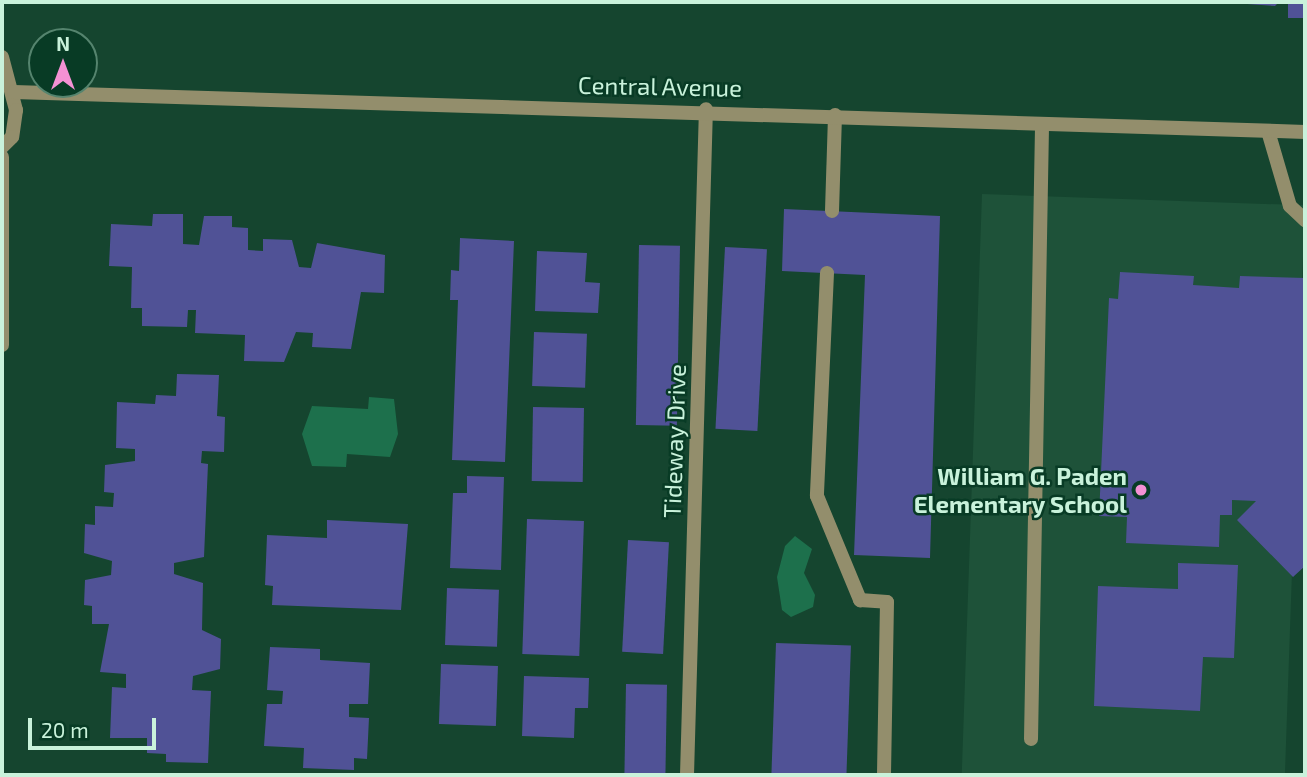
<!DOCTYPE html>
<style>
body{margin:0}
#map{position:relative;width:1307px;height:777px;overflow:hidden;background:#15452f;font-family:"Exo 2",sans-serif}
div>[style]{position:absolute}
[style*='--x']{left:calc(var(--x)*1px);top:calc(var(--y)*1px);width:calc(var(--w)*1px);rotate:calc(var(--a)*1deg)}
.built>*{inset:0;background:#1e5239;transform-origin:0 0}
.water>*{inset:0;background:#1d704c}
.building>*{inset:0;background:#505296;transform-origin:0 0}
.service>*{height:14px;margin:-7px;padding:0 7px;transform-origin:7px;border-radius:7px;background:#938e6c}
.minor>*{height:14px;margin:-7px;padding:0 7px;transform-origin:7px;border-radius:7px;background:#938e6c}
.tertiary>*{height:14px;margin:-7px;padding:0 7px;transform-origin:7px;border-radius:7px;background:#938e6c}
.dots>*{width:19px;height:19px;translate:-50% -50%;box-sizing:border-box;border:4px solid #083b25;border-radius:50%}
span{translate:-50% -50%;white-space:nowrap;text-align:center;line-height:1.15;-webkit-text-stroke:5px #083b25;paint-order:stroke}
.street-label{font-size:24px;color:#c9f2db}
.poi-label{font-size:24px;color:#c9f2db;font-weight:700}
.right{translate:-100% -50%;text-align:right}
.frame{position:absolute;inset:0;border:4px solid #c9f2db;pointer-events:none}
.north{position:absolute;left:28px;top:28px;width:70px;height:70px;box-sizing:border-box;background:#083b25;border:2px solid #55846e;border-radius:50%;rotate:0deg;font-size:19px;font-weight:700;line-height:28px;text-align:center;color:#c9f2db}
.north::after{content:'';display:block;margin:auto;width:24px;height:32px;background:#f491d4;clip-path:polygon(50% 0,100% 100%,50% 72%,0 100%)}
.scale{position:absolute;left:28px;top:718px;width:128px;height:32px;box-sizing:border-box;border:4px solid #c9f2db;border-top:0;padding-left:9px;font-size:21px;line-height:24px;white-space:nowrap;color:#c9f2db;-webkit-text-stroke:5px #083b25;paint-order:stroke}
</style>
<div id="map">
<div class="built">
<i style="left:982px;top:194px;width:323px;height:581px;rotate:2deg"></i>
</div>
<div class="water">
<i style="clip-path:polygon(369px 397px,394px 399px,398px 434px,390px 457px,347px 454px,346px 467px,312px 466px,302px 434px,312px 406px,368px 409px)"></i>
<i style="clip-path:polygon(795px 536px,812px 549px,804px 573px,815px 595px,813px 607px,791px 617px,782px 610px,777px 577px,785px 546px)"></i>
</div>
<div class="building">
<i style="clip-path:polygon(1219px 2px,1279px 2px,1275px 6px)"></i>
<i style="left:1288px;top:2px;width:17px;height:16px"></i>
<i style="clip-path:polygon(784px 209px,940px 216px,930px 558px,854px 555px,865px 275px,782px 271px)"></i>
<i style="clip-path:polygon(153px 214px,183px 214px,183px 244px,199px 245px,204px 216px,232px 216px,232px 227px,248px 228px,248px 250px,263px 251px,263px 239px,292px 240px,299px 267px,311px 268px,317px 243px,385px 255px,384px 293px,361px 292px,351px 349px,312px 347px,313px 333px,296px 332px,284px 362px,244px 361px,245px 335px,195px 333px,196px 310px,188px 310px,187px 327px,142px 326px,142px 308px,131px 308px,132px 267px,109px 266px,111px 224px,152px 226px)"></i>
<i style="clip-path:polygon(460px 238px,514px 241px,505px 462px,452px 460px,458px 300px,450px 300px,451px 270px,459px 271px)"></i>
<i style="left:639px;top:245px;width:41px;height:180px;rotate:1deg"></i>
<i style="left:725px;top:247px;width:42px;height:182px;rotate:3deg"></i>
<i style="clip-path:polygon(537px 251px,587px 253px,585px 282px,600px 283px,598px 313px,535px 311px)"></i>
<i style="clip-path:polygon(1120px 272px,1194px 276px,1193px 285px,1239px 288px,1240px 276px,1305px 278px,1305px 566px,1293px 577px,1237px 520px,1256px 501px,1232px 500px,1232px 515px,1220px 515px,1219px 547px,1126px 543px,1127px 517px,1099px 516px,1109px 298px,1118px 299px)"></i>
<i style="left:534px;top:332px;width:53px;height:54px;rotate:2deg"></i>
<i style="clip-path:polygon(177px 374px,219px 375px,217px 416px,225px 417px,224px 452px,202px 451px,201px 463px,208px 464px,204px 557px,174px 563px,174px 574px,203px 583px,202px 630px,221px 639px,220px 669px,193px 676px,192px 690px,211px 691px,208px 763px,166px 762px,166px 754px,147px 753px,147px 738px,110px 738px,112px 687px,126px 688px,126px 674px,100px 672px,109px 624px,92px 624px,92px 606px,84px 605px,85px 580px,111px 575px,112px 561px,84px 553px,85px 524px,95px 525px,95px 506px,113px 507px,114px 493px,104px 492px,105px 465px,135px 461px,135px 449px,116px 448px,117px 402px,155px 404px,156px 395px,176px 396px)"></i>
<i style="left:533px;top:407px;width:51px;height:74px;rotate:1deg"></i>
<i style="clip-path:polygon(467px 476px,504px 477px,501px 570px,450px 568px,453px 493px,467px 493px)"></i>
<i style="left:527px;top:519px;width:57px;height:135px;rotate:2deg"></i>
<i style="clip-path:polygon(327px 520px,408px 524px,401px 610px,272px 605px,273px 586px,265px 585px,267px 535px,327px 538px)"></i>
<i style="left:628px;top:540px;width:41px;height:112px;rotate:3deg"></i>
<i style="clip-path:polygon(1178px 563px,1238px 565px,1234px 658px,1203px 657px,1200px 711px,1094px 706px,1098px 586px,1178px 589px)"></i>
<i style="left:447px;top:588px;width:52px;height:57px;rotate:2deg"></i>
<i style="left:776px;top:643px;width:75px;height:132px;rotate:2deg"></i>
<i style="clip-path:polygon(270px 647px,320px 649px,320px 660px,370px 663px,368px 704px,349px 704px,349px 717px,369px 718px,367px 759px,354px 758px,354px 770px,303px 768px,304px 748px,264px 746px,267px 704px,282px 704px,283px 691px,267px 690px)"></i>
<i style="left:441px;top:664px;width:57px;height:60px;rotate:2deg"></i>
<i style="clip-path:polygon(524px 676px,589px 678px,588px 708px,575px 708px,574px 738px,522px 736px)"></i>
<i style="left:626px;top:684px;width:41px;height:91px;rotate:1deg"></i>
</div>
<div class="service">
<i style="--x:1268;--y:131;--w:78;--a:73.7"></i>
<i style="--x:1290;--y:206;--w:21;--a:43"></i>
<i style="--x:832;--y:211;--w:96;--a:-88.2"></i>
<i style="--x:827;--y:273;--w:223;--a:92.6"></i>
<i style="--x:817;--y:496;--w:113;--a:67.5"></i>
<i style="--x:860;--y:600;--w:27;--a:4"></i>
<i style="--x:887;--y:602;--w:173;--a:91"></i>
<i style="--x:1031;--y:739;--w:614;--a:-88.97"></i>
</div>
<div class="minor">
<i style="--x:687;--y:775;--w:666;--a:-88.37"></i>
</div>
<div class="tertiary">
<i style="--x:2;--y:57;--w:55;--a:75.2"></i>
<i style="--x:16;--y:110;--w:27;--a:98"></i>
<i style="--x:12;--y:137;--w:14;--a:135"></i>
<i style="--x:14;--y:92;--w:1292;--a:1.77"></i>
<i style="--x:2;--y:157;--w:188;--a:90"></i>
</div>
<div class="dots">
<i style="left:1141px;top:490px;background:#f491d4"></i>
</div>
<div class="street-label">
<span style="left:660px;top:86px;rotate:1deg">Central Avenue</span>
<span style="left:674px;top:441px;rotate:-88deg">Tideway Drive</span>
</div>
<div class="poi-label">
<span class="right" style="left:1127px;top:490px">William G. Paden<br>Elementary School</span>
</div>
<div class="frame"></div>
<div class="north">N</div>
<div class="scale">20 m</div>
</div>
